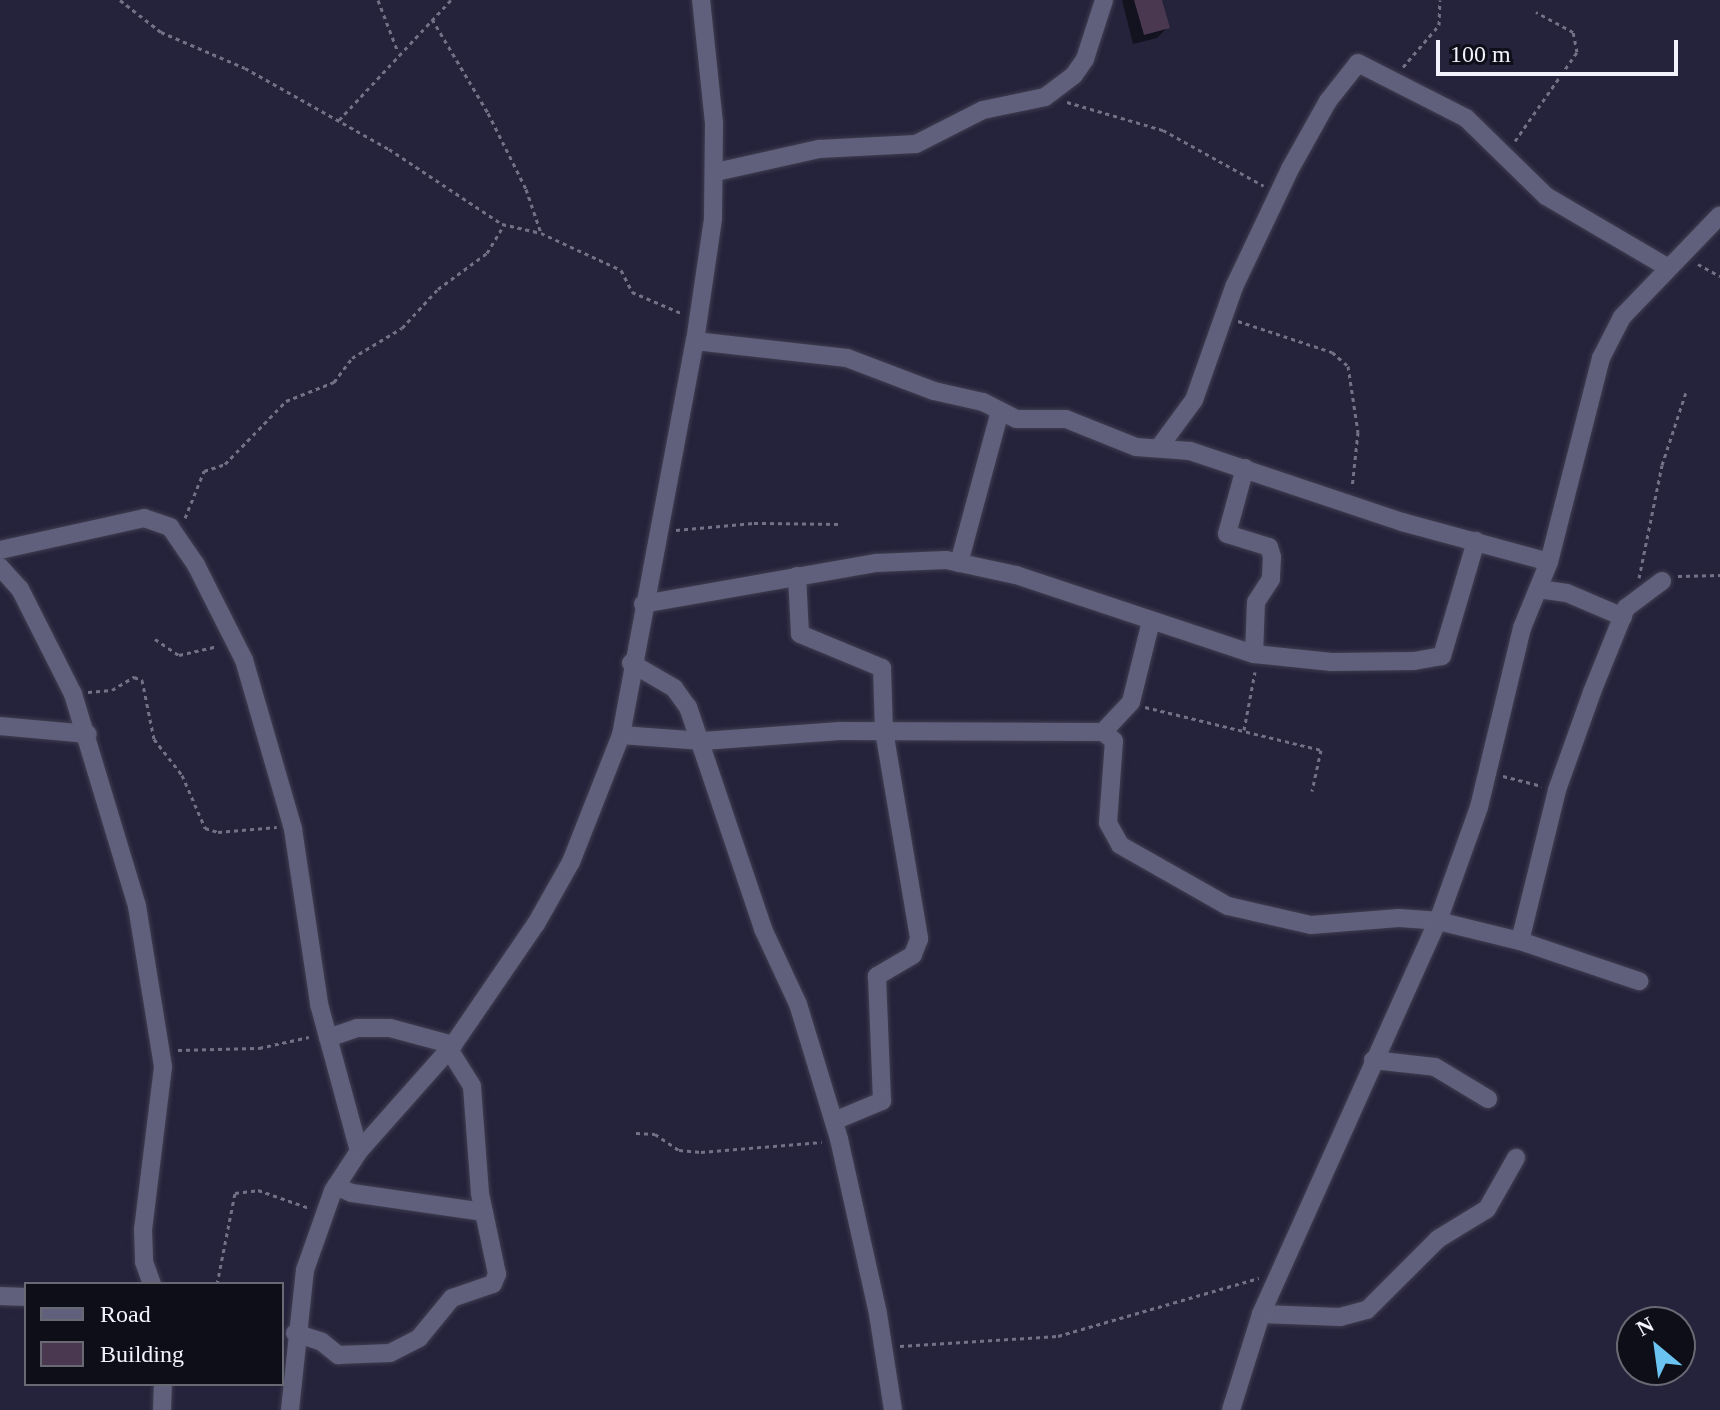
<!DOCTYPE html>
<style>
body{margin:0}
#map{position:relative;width:1720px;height:1410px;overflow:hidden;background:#25223b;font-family:Georgia,serif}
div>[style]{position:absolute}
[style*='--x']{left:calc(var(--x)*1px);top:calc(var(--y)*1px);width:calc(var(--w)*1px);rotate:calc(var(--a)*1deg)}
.shadow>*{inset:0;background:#0007}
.building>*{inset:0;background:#49384f}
.path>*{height:3px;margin-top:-1.5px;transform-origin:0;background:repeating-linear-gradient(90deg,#737185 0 4px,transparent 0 8px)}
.roads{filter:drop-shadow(0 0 2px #403e51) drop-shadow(0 0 2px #403e51)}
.minor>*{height:18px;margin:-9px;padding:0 9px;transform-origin:9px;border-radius:9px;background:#61607c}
span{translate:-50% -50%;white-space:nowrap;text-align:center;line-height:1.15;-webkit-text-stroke:6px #0e0e18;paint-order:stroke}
.legend{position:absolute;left:24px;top:1282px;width:260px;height:104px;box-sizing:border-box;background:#0e0e18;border:2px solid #696973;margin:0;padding:10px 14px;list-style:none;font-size:24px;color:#f2f2fc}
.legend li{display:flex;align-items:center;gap:16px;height:40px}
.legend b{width:40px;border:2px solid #696973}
.north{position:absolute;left:1616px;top:1306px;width:80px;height:80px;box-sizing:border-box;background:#0e0e18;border:2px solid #696973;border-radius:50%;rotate:331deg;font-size:22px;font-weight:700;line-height:32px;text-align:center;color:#f2f2fc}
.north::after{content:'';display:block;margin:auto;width:28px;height:36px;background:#6ac3f1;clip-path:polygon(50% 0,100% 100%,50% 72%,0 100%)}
.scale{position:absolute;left:1436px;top:40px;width:242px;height:36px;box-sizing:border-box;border:4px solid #f2f2fc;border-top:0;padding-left:10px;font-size:24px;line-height:28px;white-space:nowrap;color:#f2f2fc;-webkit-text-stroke:6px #0e0e18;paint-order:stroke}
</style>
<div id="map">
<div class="shadow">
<i style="clip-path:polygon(1122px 0,1160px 0,1168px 27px,1157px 38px,1133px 44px)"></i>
</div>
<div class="building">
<i style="clip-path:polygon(1134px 0,1162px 0,1170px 28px,1144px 35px)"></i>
</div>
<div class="path">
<i style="--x:120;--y:0;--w:52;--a:38"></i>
<i style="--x:161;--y:32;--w:91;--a:23.2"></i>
<i style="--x:245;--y:68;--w:165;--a:29.4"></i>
<i style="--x:389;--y:149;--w:136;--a:33.6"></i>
<i style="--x:502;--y:224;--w:40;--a:13"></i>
<i style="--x:378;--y:0;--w:56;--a:69"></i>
<i style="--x:432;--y:19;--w:109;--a:59.2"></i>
<i style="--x:488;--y:113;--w:85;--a:63.4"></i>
<i style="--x:526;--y:189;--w:46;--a:71.2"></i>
<i style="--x:541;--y:233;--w:88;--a:24.8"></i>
<i style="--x:621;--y:270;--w:25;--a:63"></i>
<i style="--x:632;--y:292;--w:53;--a:23.2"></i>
<i style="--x:1403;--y:67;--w:55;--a:-49.4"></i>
<i style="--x:1439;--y:25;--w:25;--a:-88"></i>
<i style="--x:1067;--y:102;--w:100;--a:16.3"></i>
<i style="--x:1163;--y:130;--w:115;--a:29"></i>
<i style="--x:339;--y:120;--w:164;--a:-47"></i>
<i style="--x:1515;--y:141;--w:108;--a:-55.1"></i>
<i style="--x:1577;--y:52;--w:20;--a:-101"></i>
<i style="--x:1573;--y:32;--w:42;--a:-151.6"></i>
<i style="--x:1698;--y:264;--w:25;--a:29"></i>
<i style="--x:1238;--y:321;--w:99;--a:18.3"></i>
<i style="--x:1332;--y:352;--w:21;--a:41"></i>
<i style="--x:1348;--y:366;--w:67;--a:81.4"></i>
<i style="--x:1358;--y:432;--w:56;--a:96.1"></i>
<i style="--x:185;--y:518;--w:51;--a:-68"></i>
<i style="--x:204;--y:471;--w:22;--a:-18"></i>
<i style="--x:225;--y:464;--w:88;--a:-45.9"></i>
<i style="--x:286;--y:401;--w:52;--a:-21.6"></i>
<i style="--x:334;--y:382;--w:30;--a:-53"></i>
<i style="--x:352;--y:358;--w:58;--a:-31"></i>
<i style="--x:402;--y:328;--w:53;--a:-47.3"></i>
<i style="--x:438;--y:289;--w:61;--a:-36.3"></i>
<i style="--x:487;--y:253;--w:31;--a:-59"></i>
<i style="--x:676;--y:530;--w:78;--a:-5.1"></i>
<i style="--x:754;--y:523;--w:86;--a:0.7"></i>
<i style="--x:1678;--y:576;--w:42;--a:-1.4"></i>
<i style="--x:1639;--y:578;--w:115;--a:-78.5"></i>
<i style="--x:1662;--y:465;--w:77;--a:-71.8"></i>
<i style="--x:155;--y:639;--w:29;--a:34"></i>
<i style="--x:179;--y:655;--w:39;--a:-13"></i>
<i style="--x:88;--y:692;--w:24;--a:-5"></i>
<i style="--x:112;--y:690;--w:26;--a:-31"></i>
<i style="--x:134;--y:677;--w:9;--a:21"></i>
<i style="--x:142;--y:680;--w:60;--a:78.5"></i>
<i style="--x:154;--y:739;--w:46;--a:52.1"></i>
<i style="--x:182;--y:775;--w:58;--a:66.5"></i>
<i style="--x:205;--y:828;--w:14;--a:17"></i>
<i style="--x:218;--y:832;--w:59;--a:-4.8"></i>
<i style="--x:1145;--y:707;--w:181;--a:13.7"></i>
<i style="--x:1321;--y:750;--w:42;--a:102.4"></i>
<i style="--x:1244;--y:730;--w:59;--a:-79.3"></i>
<i style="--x:1503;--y:776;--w:40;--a:14.4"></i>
<i style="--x:178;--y:1050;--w:81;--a:-1.4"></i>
<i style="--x:259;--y:1048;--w:51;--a:-12.4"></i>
<i style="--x:636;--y:1133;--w:19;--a:3"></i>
<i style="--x:655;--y:1134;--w:29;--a:34"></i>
<i style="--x:679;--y:1150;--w:22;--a:5"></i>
<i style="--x:701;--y:1152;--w:121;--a:-4.7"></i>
<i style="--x:217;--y:1284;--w:93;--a:-78.8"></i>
<i style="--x:235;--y:1193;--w:23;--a:-7"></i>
<i style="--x:258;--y:1190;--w:54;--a:19.4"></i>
<i style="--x:900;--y:1346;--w:158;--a:-3.6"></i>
<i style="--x:1058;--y:1336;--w:209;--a:-16.1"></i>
</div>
<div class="roads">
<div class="minor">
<i style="--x:716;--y:172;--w:106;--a:-12.6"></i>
<i style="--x:819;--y:149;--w:97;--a:-3"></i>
<i style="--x:916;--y:144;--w:75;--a:-26.9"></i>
<i style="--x:983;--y:110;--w:63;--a:-11.8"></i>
<i style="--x:1045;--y:97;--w:36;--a:-37"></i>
<i style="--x:1074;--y:75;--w:19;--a:-55"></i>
<i style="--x:1085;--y:59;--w:62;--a:-72.1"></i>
<i style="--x:695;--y:341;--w:153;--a:6.4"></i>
<i style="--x:847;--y:358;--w:93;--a:20.8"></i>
<i style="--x:934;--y:391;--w:50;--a:12.7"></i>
<i style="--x:983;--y:402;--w:37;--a:27"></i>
<i style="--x:1016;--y:419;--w:50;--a:0"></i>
<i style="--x:1066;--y:419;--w:75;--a:21.8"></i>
<i style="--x:1136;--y:447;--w:54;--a:4.2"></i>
<i style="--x:1190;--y:451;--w:224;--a:18.5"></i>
<i style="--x:1402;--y:522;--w:152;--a:15.2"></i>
<i style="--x:1160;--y:446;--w:57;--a:-53.5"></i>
<i style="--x:1194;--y:400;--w:120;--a:-70.5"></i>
<i style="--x:1234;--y:287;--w:131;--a:-64.6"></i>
<i style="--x:1290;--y:169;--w:78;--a:-60.8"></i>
<i style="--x:1328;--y:101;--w:48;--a:-51.7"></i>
<i style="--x:1358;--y:63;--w:121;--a:27"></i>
<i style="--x:1466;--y:118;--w:112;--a:44.3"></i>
<i style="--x:1546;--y:196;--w:140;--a:30.4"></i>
<i style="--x:1245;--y:468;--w:68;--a:105.3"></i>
<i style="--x:1227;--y:534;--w:44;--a:17.2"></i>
<i style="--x:1269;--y:547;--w:10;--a:73"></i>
<i style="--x:1272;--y:557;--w:22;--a:93"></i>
<i style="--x:1271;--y:579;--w:27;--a:123"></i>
<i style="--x:1256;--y:602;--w:52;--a:92.2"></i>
<i style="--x:0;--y:550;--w:148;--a:-12.5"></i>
<i style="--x:144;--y:518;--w:28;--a:19"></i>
<i style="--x:170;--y:527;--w:46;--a:55.6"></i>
<i style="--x:196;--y:565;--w:106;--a:63.2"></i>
<i style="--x:244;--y:660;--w:176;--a:73.8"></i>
<i style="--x:293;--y:829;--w:177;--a:81.5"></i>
<i style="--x:319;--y:1004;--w:152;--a:74.8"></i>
<i style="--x:959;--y:563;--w:157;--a:-74.9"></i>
<i style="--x:0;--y:567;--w:30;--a:48"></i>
<i style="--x:20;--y:589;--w:118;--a:63.2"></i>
<i style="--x:73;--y:694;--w:221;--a:73.2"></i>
<i style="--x:137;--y:906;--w:163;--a:80.8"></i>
<i style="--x:163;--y:1067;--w:163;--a:97"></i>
<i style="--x:143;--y:1229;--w:33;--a:88"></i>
<i style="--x:144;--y:1262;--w:23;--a:70"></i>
<i style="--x:797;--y:576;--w:58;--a:87"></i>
<i style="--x:800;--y:634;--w:89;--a:22.5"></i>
<i style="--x:882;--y:668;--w:63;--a:88.2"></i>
<i style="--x:884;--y:731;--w:211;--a:80.4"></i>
<i style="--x:919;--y:939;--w:17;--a:111"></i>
<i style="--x:913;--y:955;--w:42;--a:149.7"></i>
<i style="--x:877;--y:976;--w:125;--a:87.7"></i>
<i style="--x:882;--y:1101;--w:52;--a:157.4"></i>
<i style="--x:1538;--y:589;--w:29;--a:8"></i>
<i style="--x:1567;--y:593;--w:61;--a:23.2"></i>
<i style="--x:643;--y:604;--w:237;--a:-10"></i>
<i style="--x:876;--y:563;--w:70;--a:-2.5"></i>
<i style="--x:946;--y:560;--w:72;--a:12.1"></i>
<i style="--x:1016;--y:575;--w:251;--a:18.4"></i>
<i style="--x:1254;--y:654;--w:78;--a:5.9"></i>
<i style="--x:1332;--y:662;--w:82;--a:-0.7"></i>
<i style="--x:1414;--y:661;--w:28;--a:-10"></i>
<i style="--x:1442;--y:656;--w:120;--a:-73.5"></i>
<i style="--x:631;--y:663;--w:50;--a:30.2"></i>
<i style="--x:674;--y:688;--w:24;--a:54"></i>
<i style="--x:688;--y:707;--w:234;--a:71.3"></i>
<i style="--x:763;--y:929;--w:83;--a:65"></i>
<i style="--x:798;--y:1004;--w:141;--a:73.1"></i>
<i style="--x:839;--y:1139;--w:179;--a:77.4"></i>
<i style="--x:878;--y:1314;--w:97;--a:81.1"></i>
<i style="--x:0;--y:726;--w:88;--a:5.2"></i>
<i style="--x:1103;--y:732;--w:41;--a:-47"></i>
<i style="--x:1131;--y:702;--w:83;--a:-76.1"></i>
<i style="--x:621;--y:735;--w:82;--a:4.2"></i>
<i style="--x:703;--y:741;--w:137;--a:-4.2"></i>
<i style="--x:840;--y:731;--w:263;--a:0.2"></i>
<i style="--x:1103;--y:732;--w:14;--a:39"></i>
<i style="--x:1114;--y:741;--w:82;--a:94.2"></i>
<i style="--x:1108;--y:823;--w:25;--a:61"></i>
<i style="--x:1120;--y:845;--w:124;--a:29.5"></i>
<i style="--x:1228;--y:906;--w:85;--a:12.9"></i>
<i style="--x:1311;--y:925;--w:88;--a:-4.5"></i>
<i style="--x:1399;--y:918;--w:39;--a:4"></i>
<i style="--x:1438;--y:921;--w:84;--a:13.7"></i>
<i style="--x:1520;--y:941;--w:126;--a:18.6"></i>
<i style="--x:1520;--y:941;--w:155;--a:-76.2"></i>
<i style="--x:1557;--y:790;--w:104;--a:-70.3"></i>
<i style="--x:1592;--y:692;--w:91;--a:-68"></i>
<i style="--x:1626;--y:608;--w:45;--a:-36.9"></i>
<i style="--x:328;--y:1038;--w:31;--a:-19"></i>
<i style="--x:357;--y:1028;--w:33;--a:0"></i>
<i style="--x:390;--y:1028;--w:65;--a:15.1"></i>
<i style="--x:1373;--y:1060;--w:62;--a:6.4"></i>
<i style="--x:1435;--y:1067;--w:62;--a:31.1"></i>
<i style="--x:336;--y:1186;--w:17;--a:24"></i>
<i style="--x:352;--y:1193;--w:133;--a:8.2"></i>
<i style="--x:0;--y:1296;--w:26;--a:2"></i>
<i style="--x:1261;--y:1314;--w:79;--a:2.2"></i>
<i style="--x:1340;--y:1317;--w:28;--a:-15"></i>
<i style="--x:1367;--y:1310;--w:100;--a:-45"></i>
<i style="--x:1438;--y:1239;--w:57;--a:-31.5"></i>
<i style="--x:1487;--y:1209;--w:59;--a:-60.4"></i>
<i style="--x:295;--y:1333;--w:28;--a:18"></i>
<i style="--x:322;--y:1342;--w:21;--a:39"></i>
<i style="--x:338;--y:1355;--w:52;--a:-2.2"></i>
<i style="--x:390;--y:1353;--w:33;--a:-27"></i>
<i style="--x:419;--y:1338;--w:52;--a:-50.5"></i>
<i style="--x:452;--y:1298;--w:43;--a:-18.9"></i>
<i style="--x:493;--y:1284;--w:11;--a:-68"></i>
<i style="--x:497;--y:1274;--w:83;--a:-101.9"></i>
<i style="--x:480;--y:1193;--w:107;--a:-94.3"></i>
<i style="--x:472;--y:1086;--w:44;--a:-121.9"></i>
<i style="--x:162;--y:1410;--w:26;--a:-88"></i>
<i style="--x:290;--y:1410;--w:141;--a:-83.9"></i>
<i style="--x:305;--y:1270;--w:84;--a:-70.5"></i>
<i style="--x:333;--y:1191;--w:48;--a:-57"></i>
<i style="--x:359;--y:1151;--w:142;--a:-48.4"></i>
<i style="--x:453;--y:1045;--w:147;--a:-55.6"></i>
<i style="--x:536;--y:924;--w:71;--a:-60.6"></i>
<i style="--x:571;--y:862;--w:136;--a:-68.5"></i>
<i style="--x:621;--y:735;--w:401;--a:-79.4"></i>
<i style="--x:695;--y:341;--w:123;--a:-81.6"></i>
<i style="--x:713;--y:219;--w:96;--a:-89.4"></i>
<i style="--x:714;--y:123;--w:124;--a:-96"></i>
<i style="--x:1231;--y:1410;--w:101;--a:-72.6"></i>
<i style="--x:1261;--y:1314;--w:431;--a:-65.8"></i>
<i style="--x:1438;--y:921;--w:121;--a:-70.2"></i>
<i style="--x:1479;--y:807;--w:184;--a:-76.5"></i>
<i style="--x:1522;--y:628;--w:71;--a:-67.8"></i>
<i style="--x:1549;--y:562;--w:211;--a:-75.7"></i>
<i style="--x:1601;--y:358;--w:46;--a:-62.9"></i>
<i style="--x:1622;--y:317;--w:141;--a:-46.1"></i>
</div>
</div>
<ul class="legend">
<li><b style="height:10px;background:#61607c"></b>Road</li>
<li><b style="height:22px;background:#49384f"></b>Building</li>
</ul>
<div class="north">N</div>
<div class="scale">100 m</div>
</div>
